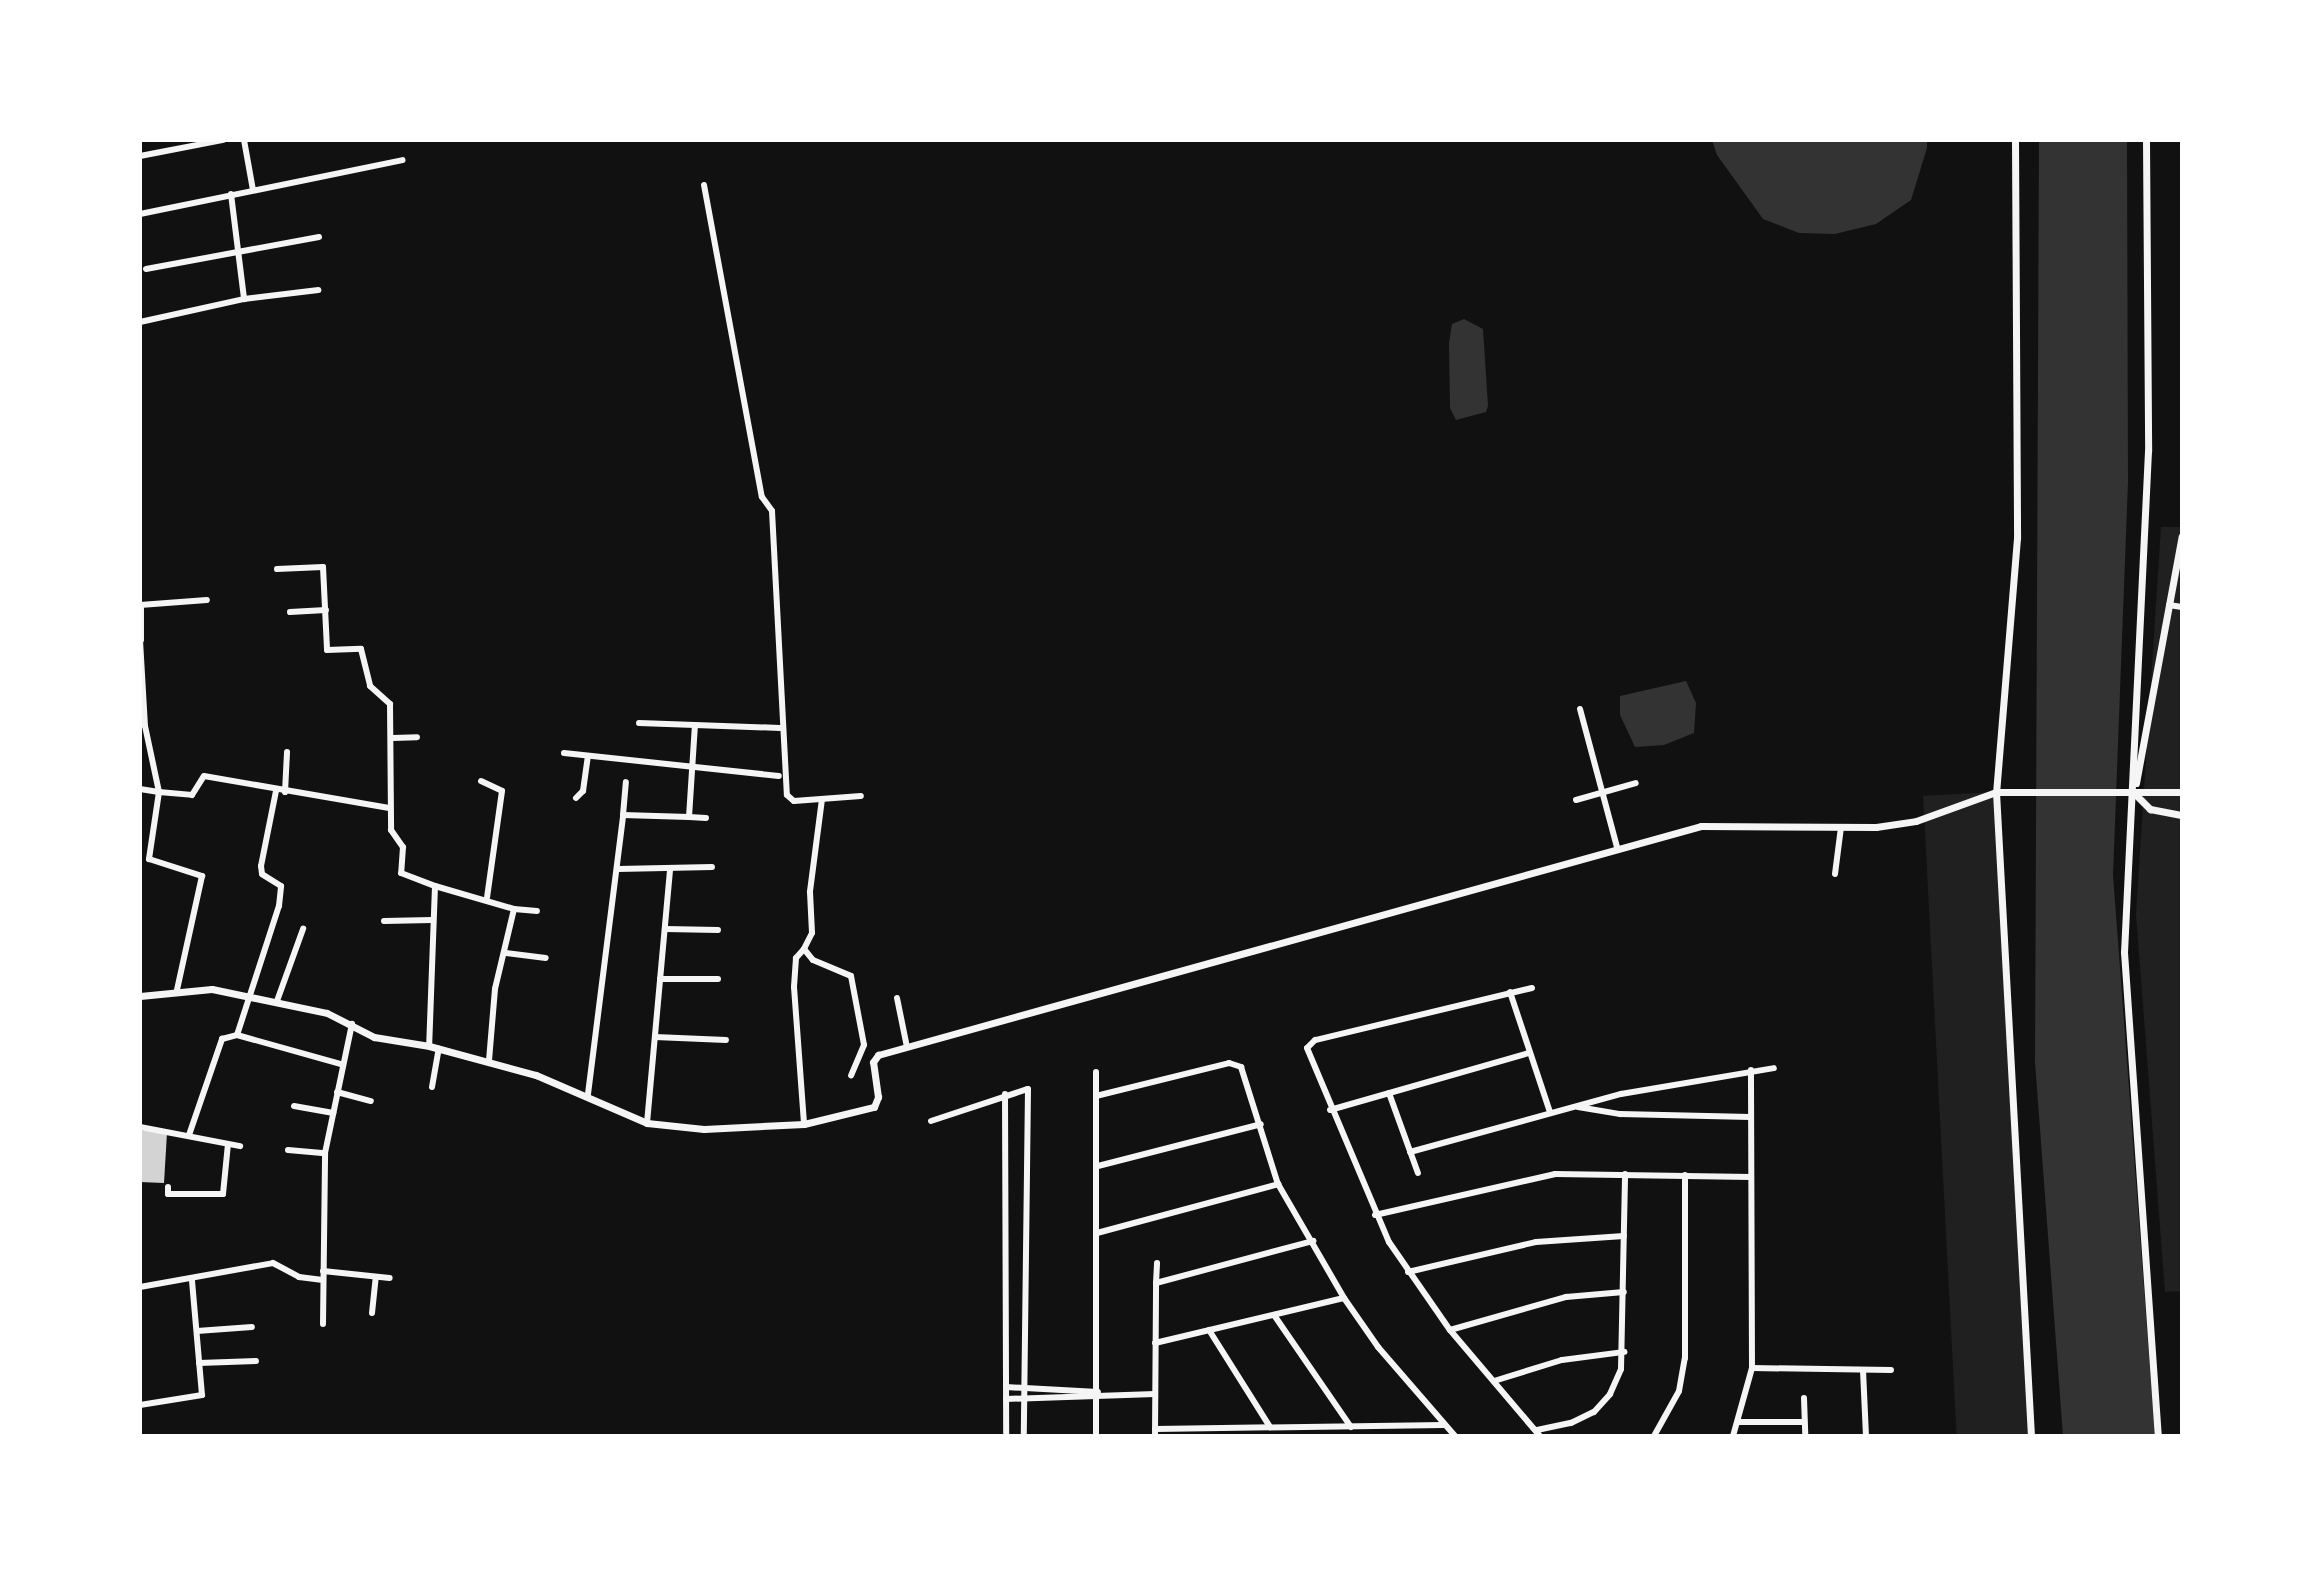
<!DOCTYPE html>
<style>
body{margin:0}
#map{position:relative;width:2322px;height:1576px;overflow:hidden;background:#111;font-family:"Source Sans 3",sans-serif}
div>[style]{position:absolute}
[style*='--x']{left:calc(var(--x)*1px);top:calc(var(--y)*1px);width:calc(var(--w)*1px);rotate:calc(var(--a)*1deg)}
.green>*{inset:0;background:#202020;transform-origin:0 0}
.water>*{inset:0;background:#333}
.building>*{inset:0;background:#d3d3d3}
.minor>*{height:6px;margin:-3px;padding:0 3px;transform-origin:3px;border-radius:3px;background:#f5f5f5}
.tertiary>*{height:7px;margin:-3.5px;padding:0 3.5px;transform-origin:3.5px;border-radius:3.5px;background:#f5f5f5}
span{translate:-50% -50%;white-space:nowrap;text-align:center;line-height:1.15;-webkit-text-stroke:6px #fff;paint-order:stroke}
.frame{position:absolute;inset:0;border:142px solid #fff;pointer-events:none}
</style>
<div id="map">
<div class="green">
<i style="clip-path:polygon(2161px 527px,2182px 527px,2182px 1291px,2165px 1292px,2136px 914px)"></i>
<i style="left:1996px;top:792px;width:645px;height:73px;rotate:87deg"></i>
</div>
<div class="water">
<i style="clip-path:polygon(1712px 140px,1927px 140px,1927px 148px,1911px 200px,1876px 224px,1835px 234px,1799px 233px,1763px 219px,1717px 155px)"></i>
<i style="clip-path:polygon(2039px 140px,2127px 140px,2128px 482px,2113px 875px,2155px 1436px,2063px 1436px,2035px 1062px)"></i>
<i style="clip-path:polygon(1464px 319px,1483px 329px,1488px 406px,1486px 412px,1456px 420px,1450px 408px,1449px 343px,1452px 324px)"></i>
<i style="clip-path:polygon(1686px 681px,1696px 703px,1694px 733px,1664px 745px,1635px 747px,1620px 715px,1620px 696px)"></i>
</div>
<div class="building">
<i style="clip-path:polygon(140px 1130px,167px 1133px,164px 1183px,140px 1182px)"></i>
</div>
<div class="minor">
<i style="--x:244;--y:140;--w:51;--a:79.8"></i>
<i style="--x:140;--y:156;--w:85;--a:-10.9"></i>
<i style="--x:704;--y:185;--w:317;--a:79.5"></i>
<i style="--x:762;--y:497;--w:17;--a:54"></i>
<i style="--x:772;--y:511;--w:284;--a:87"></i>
<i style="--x:787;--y:795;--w:9;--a:41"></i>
<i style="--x:794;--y:801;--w:67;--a:-4.3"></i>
<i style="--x:231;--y:194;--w:106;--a:82.9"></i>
<i style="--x:244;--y:299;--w:75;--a:-6.9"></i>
<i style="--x:140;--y:214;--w:268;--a:-11.6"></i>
<i style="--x:146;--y:269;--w:176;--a:-10.5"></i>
<i style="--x:140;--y:322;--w:107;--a:-12.5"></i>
<i style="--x:277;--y:569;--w:46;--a:-2.5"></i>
<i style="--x:323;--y:567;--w:83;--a:87.2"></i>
<i style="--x:327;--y:650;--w:34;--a:-2"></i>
<i style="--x:361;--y:649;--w:38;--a:76"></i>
<i style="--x:370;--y:686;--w:27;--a:42"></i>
<i style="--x:390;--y:704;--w:126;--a:89.5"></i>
<i style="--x:391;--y:830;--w:21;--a:55"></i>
<i style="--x:403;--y:847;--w:26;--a:94"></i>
<i style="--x:401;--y:873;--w:36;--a:21"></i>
<i style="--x:435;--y:886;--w:160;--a:92.1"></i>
<i style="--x:140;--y:605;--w:67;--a:-4.3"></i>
<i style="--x:2169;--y:605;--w:13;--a:9"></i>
<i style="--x:290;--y:612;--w:36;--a:-3"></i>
<i style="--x:140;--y:640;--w:86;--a:86.7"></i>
<i style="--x:145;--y:726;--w:67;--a:78"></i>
<i style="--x:159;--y:792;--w:33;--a:5"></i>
<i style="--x:192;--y:795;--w:22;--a:-58"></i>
<i style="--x:204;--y:776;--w:188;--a:9.8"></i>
<i style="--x:141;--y:640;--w:35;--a:-90"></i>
<i style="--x:1580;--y:709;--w:143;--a:75"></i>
<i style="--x:639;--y:723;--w:56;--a:2"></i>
<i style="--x:393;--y:738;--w:24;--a:-2"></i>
<i style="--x:564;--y:753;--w:216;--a:6.1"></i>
<i style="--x:481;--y:781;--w:23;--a:25"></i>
<i style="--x:502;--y:791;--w:108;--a:98"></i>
<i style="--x:140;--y:789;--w:19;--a:9"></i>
<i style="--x:159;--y:792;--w:68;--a:98.5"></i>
<i style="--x:149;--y:859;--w:56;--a:17.8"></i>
<i style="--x:202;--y:876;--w:117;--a:102.4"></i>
<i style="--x:285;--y:792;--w:40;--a:-87.1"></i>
<i style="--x:576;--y:798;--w:10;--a:-45"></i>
<i style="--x:583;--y:791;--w:34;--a:-82"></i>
<i style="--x:822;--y:799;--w:94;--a:97.4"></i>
<i style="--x:810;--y:892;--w:41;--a:87.2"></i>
<i style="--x:812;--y:933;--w:18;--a:117"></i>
<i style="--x:804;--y:949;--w:14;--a:51"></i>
<i style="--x:813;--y:960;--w:41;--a:22.8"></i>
<i style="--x:851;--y:976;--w:70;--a:79.3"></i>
<i style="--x:864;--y:1045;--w:33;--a:113"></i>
<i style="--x:1576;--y:800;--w:62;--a:-15.8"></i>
<i style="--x:623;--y:815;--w:33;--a:-85"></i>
<i style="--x:689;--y:817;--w:17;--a:3"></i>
<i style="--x:618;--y:869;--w:94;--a:-1.2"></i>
<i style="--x:1835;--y:874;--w:47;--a:-82.7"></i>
<i style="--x:435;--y:886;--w:82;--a:16.2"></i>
<i style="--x:514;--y:909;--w:82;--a:103.4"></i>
<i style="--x:495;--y:989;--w:72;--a:94.8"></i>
<i style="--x:514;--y:909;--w:23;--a:5"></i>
<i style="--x:384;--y:921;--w:48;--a:-1.2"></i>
<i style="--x:665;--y:929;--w:53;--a:1.1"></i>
<i style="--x:804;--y:949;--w:12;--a:132"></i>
<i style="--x:796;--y:958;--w:29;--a:94"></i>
<i style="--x:794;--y:987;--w:137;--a:85.8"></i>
<i style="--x:506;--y:953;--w:40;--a:7.1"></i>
<i style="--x:660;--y:979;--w:58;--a:0"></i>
<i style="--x:1532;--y:988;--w:223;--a:166.5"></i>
<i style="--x:1315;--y:1040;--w:11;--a:135"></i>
<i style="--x:1307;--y:1048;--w:211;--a:67.1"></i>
<i style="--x:1389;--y:1242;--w:107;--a:55.3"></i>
<i style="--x:1450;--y:1330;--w:139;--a:49.7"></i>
<i style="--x:1510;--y:992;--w:126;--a:71.6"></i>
<i style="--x:897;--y:998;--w:50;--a:78.5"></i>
<i style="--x:277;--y:1001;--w:77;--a:-70.1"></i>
<i style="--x:237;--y:1035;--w:108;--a:15.6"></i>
<i style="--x:655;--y:1037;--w:71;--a:2.4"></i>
<i style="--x:1096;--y:1072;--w:364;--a:90"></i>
<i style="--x:432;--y:1087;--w:39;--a:-80"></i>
<i style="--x:337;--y:1092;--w:35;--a:15"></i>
<i style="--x:1389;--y:1093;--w:85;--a:70.1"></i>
<i style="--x:588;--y:1094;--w:281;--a:-82.8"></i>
<i style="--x:623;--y:815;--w:66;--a:1.7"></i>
<i style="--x:689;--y:817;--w:92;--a:-86.3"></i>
<i style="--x:695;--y:725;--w:85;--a:2"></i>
<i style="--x:1005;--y:1094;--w:342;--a:89.8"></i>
<i style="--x:1096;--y:1096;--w:137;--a:-13.9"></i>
<i style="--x:1229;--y:1063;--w:13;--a:18"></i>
<i style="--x:1241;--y:1067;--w:123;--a:72.5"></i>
<i style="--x:1278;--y:1184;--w:132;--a:59.9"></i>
<i style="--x:1344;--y:1298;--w:60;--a:55.2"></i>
<i style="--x:1378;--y:1347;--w:118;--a:49.1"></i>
<i style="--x:294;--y:1106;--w:40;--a:10"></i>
<i style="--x:1578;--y:1107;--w:43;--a:9.5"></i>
<i style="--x:1620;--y:1114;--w:130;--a:1.3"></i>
<i style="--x:1330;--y:1110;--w:207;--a:-16"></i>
<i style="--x:931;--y:1121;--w:102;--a:-18.3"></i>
<i style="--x:1028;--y:1089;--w:347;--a:90.7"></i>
<i style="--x:647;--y:1123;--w:255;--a:-84.8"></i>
<i style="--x:140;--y:1127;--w:102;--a:10.8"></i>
<i style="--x:189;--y:1135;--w:102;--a:-71"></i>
<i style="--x:222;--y:1039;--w:16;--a:-15"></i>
<i style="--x:237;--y:1035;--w:136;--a:-72"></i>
<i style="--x:279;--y:906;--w:20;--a:-84"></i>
<i style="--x:281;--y:886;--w:22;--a:-148"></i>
<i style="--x:262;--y:874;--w:8;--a:-97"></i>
<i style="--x:261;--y:866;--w:76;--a:-78.7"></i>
<i style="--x:288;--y:1150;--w:37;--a:5"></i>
<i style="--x:1410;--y:1152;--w:219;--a:-15.4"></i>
<i style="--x:1621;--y:1094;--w:155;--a:-9.6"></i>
<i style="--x:1098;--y:1166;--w:168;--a:-14.4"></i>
<i style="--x:168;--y:1187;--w:7;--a:90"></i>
<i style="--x:168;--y:1194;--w:55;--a:0"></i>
<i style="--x:223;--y:1194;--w:50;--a:-84.3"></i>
<i style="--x:1375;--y:1215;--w:185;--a:-12.8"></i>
<i style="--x:1555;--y:1174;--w:196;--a:0.9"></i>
<i style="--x:1097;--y:1233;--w:188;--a:-15.1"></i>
<i style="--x:323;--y:1271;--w:67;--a:6"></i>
<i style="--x:1408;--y:1272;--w:131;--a:-13.2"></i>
<i style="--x:1536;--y:1242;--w:88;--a:-3.9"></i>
<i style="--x:1156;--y:1283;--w:20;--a:-87"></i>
<i style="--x:140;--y:1287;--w:135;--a:-10.2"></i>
<i style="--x:273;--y:1263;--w:30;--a:28"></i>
<i style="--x:299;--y:1277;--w:24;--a:7"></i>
<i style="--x:372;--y:1313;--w:36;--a:-84"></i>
<i style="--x:1274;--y:1315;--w:136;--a:55.5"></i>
<i style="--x:323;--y:1324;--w:171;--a:-89.3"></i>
<i style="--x:325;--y:1153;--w:132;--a:-78.2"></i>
<i style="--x:1209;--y:1330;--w:115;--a:57.8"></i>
<i style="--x:1450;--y:1330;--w:121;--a:-15.9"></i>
<i style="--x:1566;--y:1297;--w:58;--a:-4.9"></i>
<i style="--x:197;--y:1331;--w:55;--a:-4.2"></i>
<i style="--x:1155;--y:1343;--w:194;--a:-13.4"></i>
<i style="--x:199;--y:1363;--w:57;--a:-2"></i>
<i style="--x:1752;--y:1368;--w:139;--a:0.8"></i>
<i style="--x:1863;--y:1370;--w:66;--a:87.4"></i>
<i style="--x:1494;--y:1381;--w:71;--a:-17.2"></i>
<i style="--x:1562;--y:1360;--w:63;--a:-7.4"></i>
<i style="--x:1006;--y:1387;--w:92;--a:3.1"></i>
<i style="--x:1804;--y:1398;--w:38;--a:88"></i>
<i style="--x:1006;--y:1399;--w:149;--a:-1.9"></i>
<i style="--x:140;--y:1405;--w:63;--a:-9.2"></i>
<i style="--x:202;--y:1395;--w:115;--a:-95"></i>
<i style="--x:1739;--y:1422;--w:65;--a:0"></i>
<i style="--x:1155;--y:1429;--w:289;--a:-0.8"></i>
<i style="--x:1537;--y:1430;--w:35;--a:-12"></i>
<i style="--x:1571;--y:1423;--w:25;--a:-26"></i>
<i style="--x:1594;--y:1412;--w:24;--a:-48"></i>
<i style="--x:1610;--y:1394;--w:27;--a:-66"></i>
<i style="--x:1621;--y:1369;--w:195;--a:-88.8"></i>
<i style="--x:1155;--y:1436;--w:153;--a:-89.6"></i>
<i style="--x:1156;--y:1283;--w:163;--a:-15"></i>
<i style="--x:1654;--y:1436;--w:51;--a:-60.9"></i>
<i style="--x:1679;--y:1391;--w:34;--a:-80"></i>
<i style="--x:1685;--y:1358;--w:183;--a:-90"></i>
<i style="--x:1733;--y:1436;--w:71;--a:-74.4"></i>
<i style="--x:1752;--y:1368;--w:298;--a:-90.2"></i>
</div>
<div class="tertiary">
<i style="--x:2015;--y:140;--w:398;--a:89.7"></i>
<i style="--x:2017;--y:538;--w:255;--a:94.7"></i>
<i style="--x:1996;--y:792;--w:645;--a:86.89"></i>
<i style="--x:2146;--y:140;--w:311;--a:89.6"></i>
<i style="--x:2148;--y:451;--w:502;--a:92.74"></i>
<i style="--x:2124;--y:952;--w:485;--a:86"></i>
<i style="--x:2136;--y:783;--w:251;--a:-79.5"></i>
<i style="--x:2134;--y:793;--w:23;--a:45"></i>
<i style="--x:2150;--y:809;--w:33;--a:11"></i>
<i style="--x:140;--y:996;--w:72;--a:-5.6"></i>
<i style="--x:212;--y:989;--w:117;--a:11.8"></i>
<i style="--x:327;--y:1013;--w:53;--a:27.1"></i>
<i style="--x:374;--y:1037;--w:56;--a:9.3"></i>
<i style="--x:429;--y:1046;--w:111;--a:15.2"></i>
<i style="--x:536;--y:1075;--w:121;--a:23.4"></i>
<i style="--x:647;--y:1123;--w:57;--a:6"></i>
<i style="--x:704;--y:1129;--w:100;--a:-2.9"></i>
<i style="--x:804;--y:1124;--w:72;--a:-13.7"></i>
<i style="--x:874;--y:1107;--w:11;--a:-68"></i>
<i style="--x:878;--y:1097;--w:35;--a:-98"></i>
<i style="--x:873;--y:1062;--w:9;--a:-54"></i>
<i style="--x:878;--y:1055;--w:854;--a:-15.55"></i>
<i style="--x:1701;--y:826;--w:175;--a:0.3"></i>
<i style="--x:1876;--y:827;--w:40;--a:-8.5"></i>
<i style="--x:1916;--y:821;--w:85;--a:-19.9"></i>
<i style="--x:1996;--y:792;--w:186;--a:0"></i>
</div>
<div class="frame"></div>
</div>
